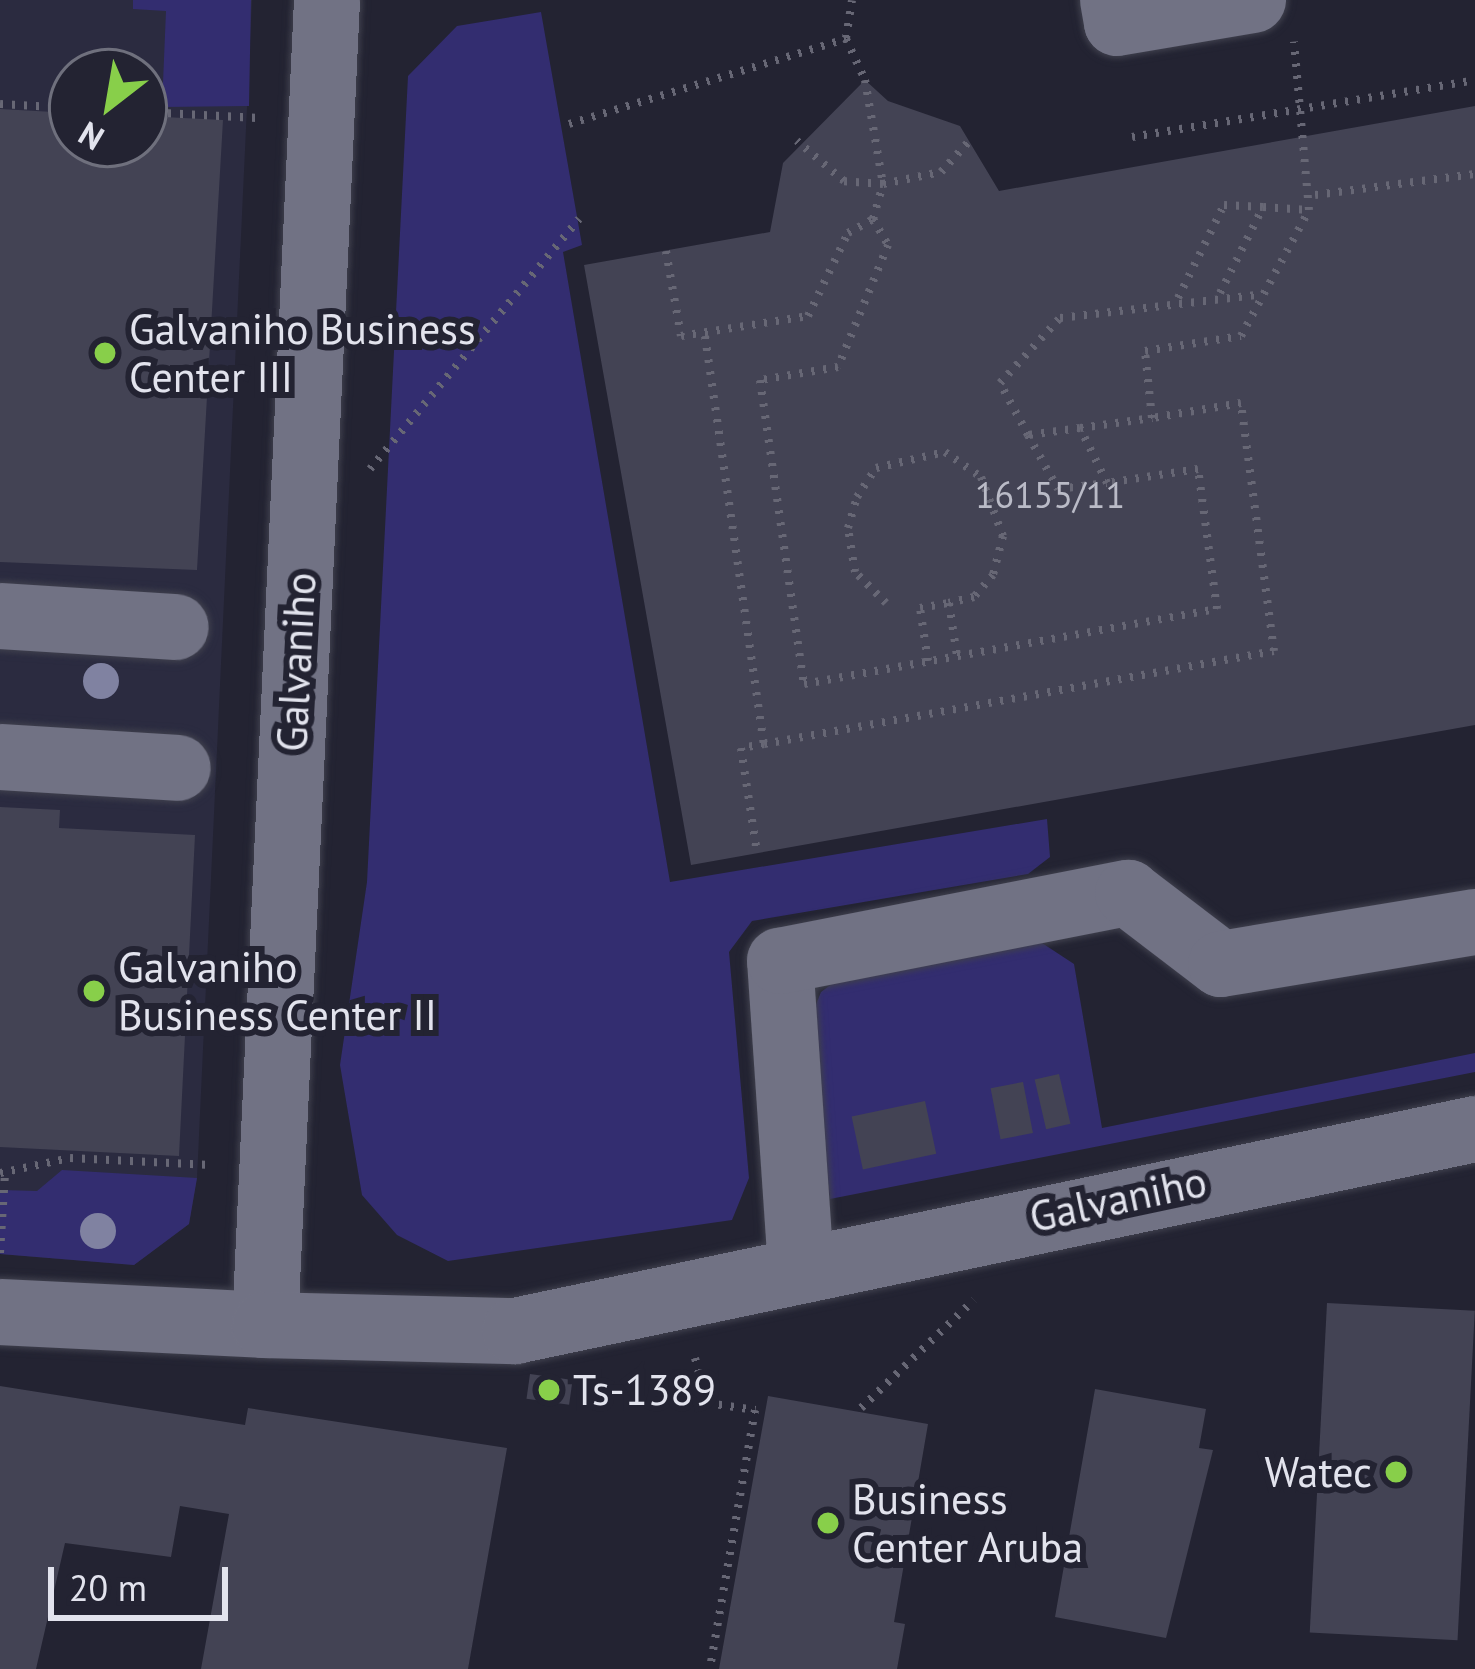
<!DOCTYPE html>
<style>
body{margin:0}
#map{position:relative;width:1475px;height:1669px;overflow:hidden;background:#232332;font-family:"PT Sans",sans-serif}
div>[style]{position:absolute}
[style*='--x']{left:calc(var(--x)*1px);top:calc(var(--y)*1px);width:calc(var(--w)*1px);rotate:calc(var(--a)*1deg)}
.built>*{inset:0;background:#2b2b40}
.green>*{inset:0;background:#332d70}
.building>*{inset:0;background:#434354;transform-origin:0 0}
.path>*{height:8px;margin-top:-4px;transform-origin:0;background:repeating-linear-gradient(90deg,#676775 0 3px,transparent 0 12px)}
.roads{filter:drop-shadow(0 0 3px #3f404d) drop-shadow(0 0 3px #3f404d)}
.minor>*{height:66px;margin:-33px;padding:0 33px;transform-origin:33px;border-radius:33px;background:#717284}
.trees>*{width:36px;height:36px;margin:-18px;border-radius:50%;background:#8082a1}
.dots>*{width:33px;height:33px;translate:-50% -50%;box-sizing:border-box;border:6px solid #232332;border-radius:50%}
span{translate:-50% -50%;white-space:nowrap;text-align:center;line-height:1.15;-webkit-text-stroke:12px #232332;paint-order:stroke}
.number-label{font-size:36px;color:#babbc7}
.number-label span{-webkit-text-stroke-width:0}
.poi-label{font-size:42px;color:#e2e3ed}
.left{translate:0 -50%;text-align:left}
.right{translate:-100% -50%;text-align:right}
.street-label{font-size:42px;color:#e2e3ed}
.north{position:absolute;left:48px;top:48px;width:120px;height:120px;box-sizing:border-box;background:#232332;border:3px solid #6f707d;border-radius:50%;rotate:211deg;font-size:33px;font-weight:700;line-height:48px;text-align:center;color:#e2e3ed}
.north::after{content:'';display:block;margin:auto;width:42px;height:54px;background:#88cf4a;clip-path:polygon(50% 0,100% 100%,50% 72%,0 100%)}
.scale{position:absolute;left:48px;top:1567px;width:180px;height:54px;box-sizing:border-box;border:6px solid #e2e3ed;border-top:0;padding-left:15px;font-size:36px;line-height:42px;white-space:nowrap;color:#e2e3ed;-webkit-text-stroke:9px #232332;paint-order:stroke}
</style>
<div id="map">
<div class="built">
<i style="clip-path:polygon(evenodd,0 0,252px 0,197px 1178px,189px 1224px,134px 1265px,0 1254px,0 0,72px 72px,144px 72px,144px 144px,72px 144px,72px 72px)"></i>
</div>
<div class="green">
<i style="clip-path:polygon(133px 0,251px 0,249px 106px,162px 107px,166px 11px,133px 9px)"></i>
<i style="clip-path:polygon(541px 12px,582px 245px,563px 252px,670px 882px,1047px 819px,1050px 857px,1028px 874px,752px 921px,729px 952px,749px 1178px,732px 1220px,448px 1261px,397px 1235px,362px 1195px,340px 1065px,367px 882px,408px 76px,457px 26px)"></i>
<i style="clip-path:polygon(1042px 943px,1074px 964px,1102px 1128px,1475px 1053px,1475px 1072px,830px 1199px,810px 1019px,821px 992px,841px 977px)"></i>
<i style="clip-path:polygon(62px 1170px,197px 1178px,189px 1224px,134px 1265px,0 1254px,0 1190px,37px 1191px)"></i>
</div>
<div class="building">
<i style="clip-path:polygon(865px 80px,888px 101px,960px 126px,999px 191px,1475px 106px,1475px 725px,691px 865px,584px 265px,770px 232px,783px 163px)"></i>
<i style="clip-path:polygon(0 109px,72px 113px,72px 144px,144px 144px,144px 116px,223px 120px,197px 570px,0 562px)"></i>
<i style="clip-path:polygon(0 807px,60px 810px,59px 828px,195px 835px,179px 1156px,0 1147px)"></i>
<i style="left:1059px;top:1074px;width:51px;height:25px;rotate:77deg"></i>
<i style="left:1023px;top:1082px;width:52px;height:33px;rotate:79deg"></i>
<i style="left:925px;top:1101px;width:54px;height:75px;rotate:78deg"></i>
<i style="left:1327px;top:1303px;width:148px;height:330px;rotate:3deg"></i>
<i style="left:530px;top:1374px;width:43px;height:25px;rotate:8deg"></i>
<i style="clip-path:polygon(0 1386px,245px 1425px,248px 1408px,507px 1448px,468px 1669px,201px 1669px,229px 1514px,180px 1506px,171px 1557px,65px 1543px,36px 1669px,0 1669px)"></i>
<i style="clip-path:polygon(1095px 1389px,1206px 1409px,1199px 1448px,1213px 1450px,1166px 1638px,1055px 1617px)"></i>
<i style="clip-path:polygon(768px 1396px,928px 1424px,894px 1622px,905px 1624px,897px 1669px,719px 1669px)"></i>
</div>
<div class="path">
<i style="--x:846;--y:38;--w:38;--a:-81"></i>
<i style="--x:0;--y:104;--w:72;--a:3.2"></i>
<i style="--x:144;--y:112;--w:115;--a:3"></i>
<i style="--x:569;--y:124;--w:290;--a:-17.1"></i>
<i style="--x:846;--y:39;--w:45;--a:65.1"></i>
<i style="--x:865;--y:80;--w:106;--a:80.2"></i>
<i style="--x:883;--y:184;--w:59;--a:-11.7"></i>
<i style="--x:941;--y:172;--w:45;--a:-47.7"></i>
<i style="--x:1132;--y:137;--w:348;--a:-9.4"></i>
<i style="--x:1315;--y:195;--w:161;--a:-7.5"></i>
<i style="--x:873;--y:219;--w:30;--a:60"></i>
<i style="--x:888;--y:245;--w:132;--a:112.3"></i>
<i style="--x:838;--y:367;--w:79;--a:170.5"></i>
<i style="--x:760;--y:380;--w:307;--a:81.8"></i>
<i style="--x:804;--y:684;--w:420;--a:-10.3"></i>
<i style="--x:1217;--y:609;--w:141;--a:-97.7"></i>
<i style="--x:1198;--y:469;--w:92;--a:171.3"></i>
<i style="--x:1107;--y:483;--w:61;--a:-116.1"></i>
<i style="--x:1080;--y:428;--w:73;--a:-7.9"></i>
<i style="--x:666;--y:251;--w:86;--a:80"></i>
<i style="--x:681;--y:336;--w:129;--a:-8.9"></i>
<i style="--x:808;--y:316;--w:92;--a:-64.3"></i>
<i style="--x:848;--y:233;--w:29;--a:-29"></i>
<i style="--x:873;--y:219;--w:36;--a:-74"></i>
<i style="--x:883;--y:184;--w:39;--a:-176"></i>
<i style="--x:844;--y:181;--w:62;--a:-139.6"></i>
<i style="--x:1220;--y:293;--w:96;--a:-63.4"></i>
<i style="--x:1263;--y:207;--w:46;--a:3.7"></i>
<i style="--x:1178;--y:298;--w:104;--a:-63.7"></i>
<i style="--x:1224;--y:205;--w:39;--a:3"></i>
<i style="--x:705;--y:336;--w:412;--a:81.8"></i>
<i style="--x:764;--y:744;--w:23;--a:170"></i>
<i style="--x:741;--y:748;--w:106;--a:81.3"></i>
<i style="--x:1080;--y:428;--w:52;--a:172.3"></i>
<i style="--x:1028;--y:435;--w:62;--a:60.9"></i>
<i style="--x:1058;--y:489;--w:49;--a:-7"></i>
<i style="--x:1028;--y:435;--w:59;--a:-118.3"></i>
<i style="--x:1000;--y:383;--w:88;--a:-47.3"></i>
<i style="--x:1060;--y:318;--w:204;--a:-6.7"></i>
<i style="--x:370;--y:469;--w:326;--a:-50.1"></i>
<i style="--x:886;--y:603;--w:44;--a:-135"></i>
<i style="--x:855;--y:572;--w:45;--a:-99"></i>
<i style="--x:848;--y:528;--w:32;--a:-74"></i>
<i style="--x:857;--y:497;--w:35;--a:-57"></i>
<i style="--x:876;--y:468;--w:71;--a:-13.1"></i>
<i style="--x:945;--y:452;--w:44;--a:34.8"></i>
<i style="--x:981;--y:477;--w:63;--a:69.6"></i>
<i style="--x:1003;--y:536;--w:40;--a:104.4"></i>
<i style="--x:993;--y:575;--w:29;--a:131"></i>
<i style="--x:974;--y:597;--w:26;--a:167"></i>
<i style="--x:949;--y:603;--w:54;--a:81.4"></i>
<i style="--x:928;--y:661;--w:54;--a:-98.6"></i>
<i style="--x:920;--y:608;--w:28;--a:-10"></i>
<i style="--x:764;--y:744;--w:518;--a:-10.33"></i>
<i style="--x:1274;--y:651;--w:250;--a:-97.6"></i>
<i style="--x:1241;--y:403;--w:90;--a:170.4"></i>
<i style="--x:1152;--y:418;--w:67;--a:-96"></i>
<i style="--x:1145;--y:351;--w:97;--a:-8.9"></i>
<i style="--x:1241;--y:336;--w:143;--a:-61.6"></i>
<i style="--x:1309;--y:210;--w:169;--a:-95.1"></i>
<i style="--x:0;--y:1173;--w:72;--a:-12.1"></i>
<i style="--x:70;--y:1158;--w:141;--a:2.8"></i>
<i style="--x:0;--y:1253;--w:79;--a:-86.4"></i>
<i style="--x:695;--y:1358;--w:47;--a:75.1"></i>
<i style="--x:707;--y:1403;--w:49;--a:8.3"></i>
<i style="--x:755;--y:1410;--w:263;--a:99.9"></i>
<i style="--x:861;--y:1408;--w:156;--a:-43.7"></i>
</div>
<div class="roads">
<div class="minor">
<i style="--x:1113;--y:0;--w:23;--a:80"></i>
<i style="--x:1117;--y:23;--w:138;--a:-9.6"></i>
<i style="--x:0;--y:616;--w:176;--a:3.6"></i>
<i style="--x:0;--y:757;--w:178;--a:3.5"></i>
<i style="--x:801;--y:1268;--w:308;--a:-93.9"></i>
<i style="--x:780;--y:961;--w:355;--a:-11.1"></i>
<i style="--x:1128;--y:893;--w:117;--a:37.4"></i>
<i style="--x:1221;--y:964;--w:257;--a:-9.4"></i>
<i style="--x:0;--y:1312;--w:265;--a:2.8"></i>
<i style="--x:265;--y:1325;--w:1326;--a:-87.32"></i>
<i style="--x:265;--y:1325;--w:250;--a:1.4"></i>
<i style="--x:515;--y:1331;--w:981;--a:-11.88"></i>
</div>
</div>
<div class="trees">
<i style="left:101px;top:681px"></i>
<i style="left:98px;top:1231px"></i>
</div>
<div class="dots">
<i style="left:105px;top:353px;background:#88cf4a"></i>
<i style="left:94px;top:991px;background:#88cf4a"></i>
<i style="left:549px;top:1390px;background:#88cf4a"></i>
<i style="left:1396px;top:1472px;background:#88cf4a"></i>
<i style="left:828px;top:1523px;background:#88cf4a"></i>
</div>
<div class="number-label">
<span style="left:1050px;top:495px">16155/11</span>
</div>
<div class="poi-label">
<span class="left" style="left:129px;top:353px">Galvaniho Business<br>Center III</span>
<span class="left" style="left:118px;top:991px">Galvaniho<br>Business Center II</span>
<span class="left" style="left:573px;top:1390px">Ts-1389</span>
<span class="right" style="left:1372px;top:1472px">Watec</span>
<span class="left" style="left:852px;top:1523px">Business<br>Center Aruba</span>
</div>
<div class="street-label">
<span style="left:296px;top:662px;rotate:-87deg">Galvaniho</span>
<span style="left:1118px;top:1199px;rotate:-12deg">Galvaniho</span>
</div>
<div class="north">N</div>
<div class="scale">20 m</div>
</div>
